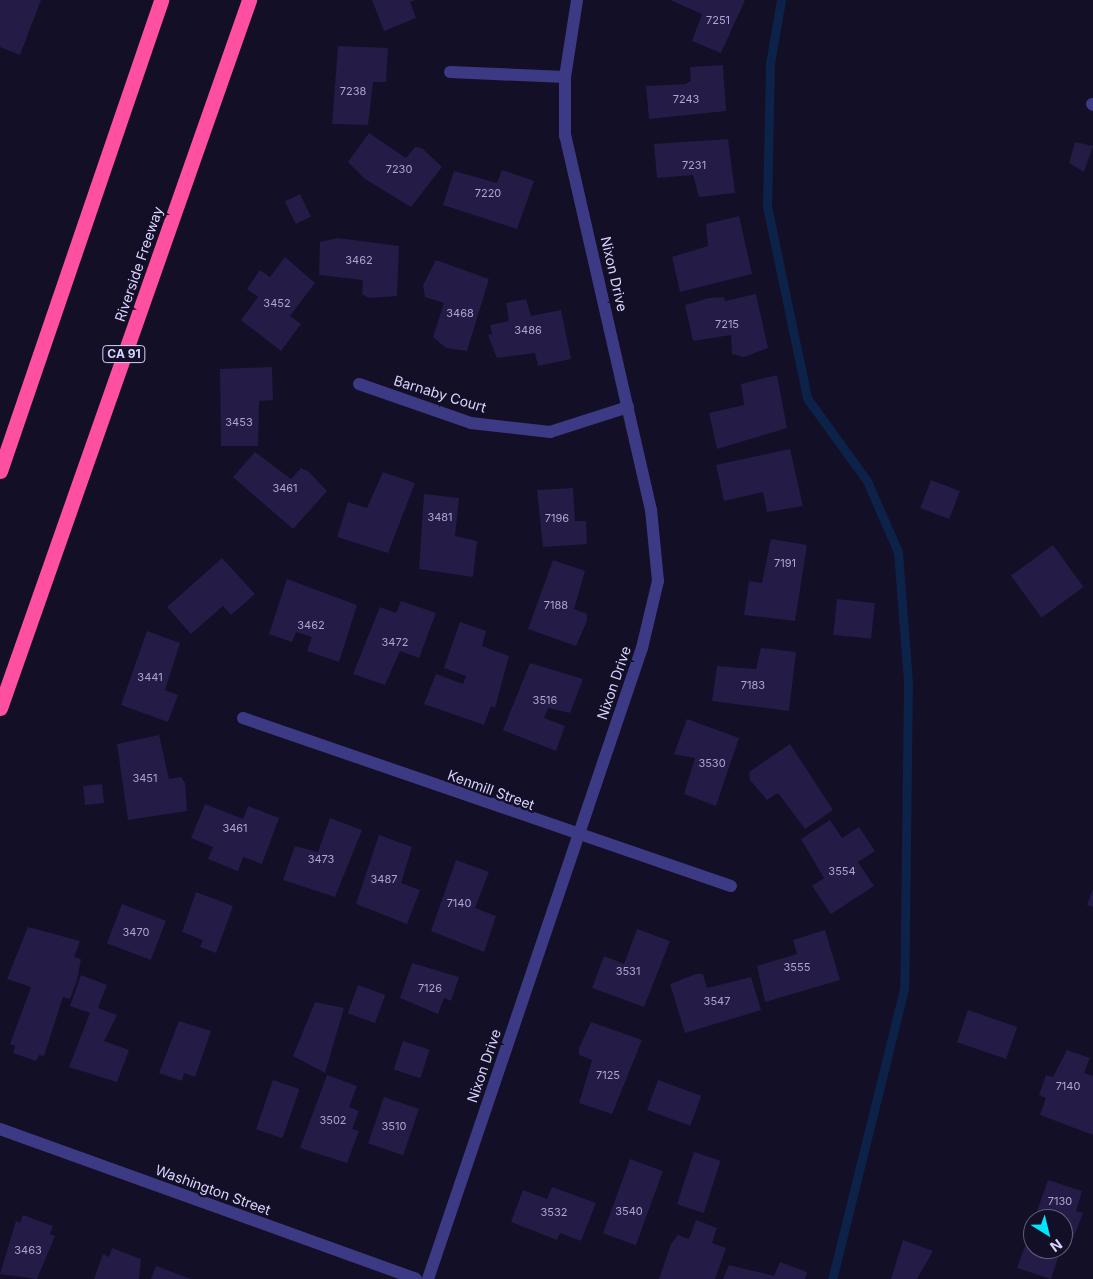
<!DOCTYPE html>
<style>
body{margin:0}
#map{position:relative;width:1093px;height:1279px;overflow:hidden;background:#130f26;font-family:Inter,sans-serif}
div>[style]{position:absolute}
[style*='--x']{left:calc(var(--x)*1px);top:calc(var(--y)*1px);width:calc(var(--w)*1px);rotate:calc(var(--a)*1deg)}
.stream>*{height:9px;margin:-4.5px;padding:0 4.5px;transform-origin:4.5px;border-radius:4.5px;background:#0c2248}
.building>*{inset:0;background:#241b47;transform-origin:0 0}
.minor>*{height:12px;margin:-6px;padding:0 6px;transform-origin:6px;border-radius:6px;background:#3d3a85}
.highway>*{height:15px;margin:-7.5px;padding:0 7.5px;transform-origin:7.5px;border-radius:7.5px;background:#ff4fa3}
span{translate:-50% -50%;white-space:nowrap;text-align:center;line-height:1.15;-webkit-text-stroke:5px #130f26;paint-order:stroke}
.number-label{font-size:11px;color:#aca6d1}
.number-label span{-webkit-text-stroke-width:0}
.shield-label span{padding:1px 4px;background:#130f26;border:1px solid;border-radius:4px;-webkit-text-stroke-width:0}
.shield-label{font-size:12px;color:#d9d4ff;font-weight:700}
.street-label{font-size:14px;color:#d9d4ff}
.north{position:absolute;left:1023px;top:1209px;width:50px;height:50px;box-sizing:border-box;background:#130f26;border:1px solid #625e7d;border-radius:50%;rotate:144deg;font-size:14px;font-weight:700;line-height:20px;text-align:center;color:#d9d4ff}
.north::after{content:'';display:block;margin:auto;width:18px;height:22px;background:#00e5ff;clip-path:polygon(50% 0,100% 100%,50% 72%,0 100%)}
</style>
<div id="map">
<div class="stream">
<i style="--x:781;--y:0;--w:65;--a:99.8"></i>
<i style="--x:770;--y:64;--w:142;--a:91.2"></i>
<i style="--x:767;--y:206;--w:196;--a:78.2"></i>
<i style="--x:807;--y:398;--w:102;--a:54.1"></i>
<i style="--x:867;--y:481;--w:77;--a:66.4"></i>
<i style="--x:898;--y:552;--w:130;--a:85.6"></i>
<i style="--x:908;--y:682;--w:307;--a:90.7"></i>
<i style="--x:904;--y:989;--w:299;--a:103.9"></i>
</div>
<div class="building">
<i style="clip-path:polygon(0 0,41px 0,20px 55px,0 47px)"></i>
<i style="clip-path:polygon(372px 0,415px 0,410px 2px,416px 18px,384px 31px)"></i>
<i style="clip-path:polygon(670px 0,745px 0,721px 53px,692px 41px,702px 14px)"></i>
<i style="clip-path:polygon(338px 46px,388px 48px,386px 82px,373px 82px,368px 125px,332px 124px)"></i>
<i style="clip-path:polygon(723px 65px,726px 111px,649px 119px,646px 86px,685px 84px,691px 81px,690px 67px)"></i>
<i style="clip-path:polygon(369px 133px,406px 158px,415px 147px,422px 148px,442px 167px,411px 207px,365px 179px,348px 162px)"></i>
<i style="clip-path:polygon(728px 139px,735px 193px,699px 197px,693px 175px,657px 178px,654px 144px)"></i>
<i style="clip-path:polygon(1075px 142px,1093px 146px,1084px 172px,1069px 163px)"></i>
<i style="clip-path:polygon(502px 170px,534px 181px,517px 229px,443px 205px,454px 171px,497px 183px)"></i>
<i style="left:300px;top:194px;width:25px;height:17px;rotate:64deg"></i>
<i style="clip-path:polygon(739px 216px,752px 274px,680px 292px,672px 257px,708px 246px,706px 224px)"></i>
<i style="clip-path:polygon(338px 238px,399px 246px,397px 296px,369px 298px,362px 294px,363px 280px,319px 275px,320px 242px)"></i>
<i style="clip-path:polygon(285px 257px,315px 283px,290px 316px,301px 324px,281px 351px,241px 320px,258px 297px,247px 289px,260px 270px,270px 277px)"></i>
<i style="clip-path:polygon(436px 260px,489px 279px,467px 351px,446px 348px,433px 337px,444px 303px,425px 297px,423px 285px)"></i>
<i style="clip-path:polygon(756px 294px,768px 348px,744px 357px,732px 354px,731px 335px,693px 341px,685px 305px,709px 298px,724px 297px,725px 301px)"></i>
<i style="clip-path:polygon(526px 299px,531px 316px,561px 310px,571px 359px,538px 366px,535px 353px,497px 358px,488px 335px,492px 334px,490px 325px,509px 321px,506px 303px)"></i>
<i style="clip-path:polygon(272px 367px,273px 400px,259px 401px,258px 446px,221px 446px,220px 369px)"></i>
<i style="clip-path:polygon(777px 375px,787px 428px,717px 449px,709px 413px,744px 405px,741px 384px)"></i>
<i style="clip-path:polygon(790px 449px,803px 506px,767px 512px,763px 492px,724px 501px,716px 465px)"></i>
<i style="clip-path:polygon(255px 452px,291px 479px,301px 468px,308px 471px,327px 491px,293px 529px,233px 477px)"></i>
<i style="clip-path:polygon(383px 472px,415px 483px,388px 553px,337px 537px,348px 502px,367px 508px)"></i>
<i style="left:931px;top:480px;width:31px;height:30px;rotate:21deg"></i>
<i style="clip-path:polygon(573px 488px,575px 521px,586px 521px,587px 544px,543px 547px,537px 490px)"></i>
<i style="clip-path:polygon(424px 494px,459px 498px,455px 536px,477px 541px,473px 577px,419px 569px)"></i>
<i style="clip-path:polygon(771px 539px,807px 545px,795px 621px,744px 615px,749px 581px,762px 583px)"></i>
<i style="left:1053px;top:545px;width:52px;height:52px;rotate:54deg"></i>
<i style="clip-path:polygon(222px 558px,255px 594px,231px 615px,223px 606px,191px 634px,167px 607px)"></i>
<i style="clip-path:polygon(553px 560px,585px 571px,574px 609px,587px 614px,587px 621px,576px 646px,528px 629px)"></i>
<i style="clip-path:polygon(287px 579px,357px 605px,339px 662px,307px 651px,312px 637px,296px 632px,292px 642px,269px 634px)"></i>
<i style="left:837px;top:599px;width:38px;height:36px;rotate:6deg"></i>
<i style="clip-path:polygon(401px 601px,436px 613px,419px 658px,400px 651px,385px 685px,353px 674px,380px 607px,396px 613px)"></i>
<i style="clip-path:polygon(460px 622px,486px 631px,482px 646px,509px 656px,495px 708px,491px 706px,484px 725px,424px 704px,436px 674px,463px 684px,466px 676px,444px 668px)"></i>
<i style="clip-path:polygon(147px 631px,180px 643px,165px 690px,178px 695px,168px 722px,121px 705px)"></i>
<i style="clip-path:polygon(761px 648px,796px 652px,789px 711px,712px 701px,717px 666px,756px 669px)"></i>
<i style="clip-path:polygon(530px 663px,583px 679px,570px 713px,548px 708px,544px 718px,565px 726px,556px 751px,503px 730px)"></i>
<i style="clip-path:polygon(687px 719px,739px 738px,716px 806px,684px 794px,695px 758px,674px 754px)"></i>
<i style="clip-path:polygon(159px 735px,169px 779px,181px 777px,185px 783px,187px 811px,128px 820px,117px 744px)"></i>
<i style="clip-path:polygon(790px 744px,833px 810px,805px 829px,778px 793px,767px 800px,750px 780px,749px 772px)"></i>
<i style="left:102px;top:784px;width:19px;height:19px;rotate:84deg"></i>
<i style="clip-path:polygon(205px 804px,243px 819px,248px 806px,279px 818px,262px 864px,243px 857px,238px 871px,208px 859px,213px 847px,191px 838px)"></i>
<i style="clip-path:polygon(330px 818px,362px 830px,335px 897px,283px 880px,295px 846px,318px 852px)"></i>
<i style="clip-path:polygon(830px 820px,842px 838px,859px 827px,875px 851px,858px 862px,874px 886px,831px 914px,812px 886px,824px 878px,801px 839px)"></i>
<i style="clip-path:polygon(379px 835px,412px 847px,401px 883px,420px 890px,407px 924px,356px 904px)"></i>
<i style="clip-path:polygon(456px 860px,489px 872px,475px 908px,496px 916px,484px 952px,431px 931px)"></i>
<i style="clip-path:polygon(1093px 889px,1093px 907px,1087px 905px)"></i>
<i style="clip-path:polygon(196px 892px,233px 906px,216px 953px,200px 947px,203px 940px,182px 932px)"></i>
<i style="left:122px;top:904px;width:47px;height:42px;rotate:21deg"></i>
<i style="clip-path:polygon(28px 927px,80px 941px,74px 957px,81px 959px,77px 980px,70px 999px,63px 997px,44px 1056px,39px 1055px,36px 1061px,13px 1053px,15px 1046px,10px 1044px,31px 987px,7px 979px)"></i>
<i style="clip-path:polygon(637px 929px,670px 941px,644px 1007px,592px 988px,604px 956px,624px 964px)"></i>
<i style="clip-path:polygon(825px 930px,840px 980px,765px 1002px,757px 966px,797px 954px,793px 940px)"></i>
<i style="clip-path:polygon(412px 963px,459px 977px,451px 1001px,444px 998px,438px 1014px,400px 998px)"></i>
<i style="clip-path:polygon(696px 974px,703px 974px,707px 988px,751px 977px,761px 1010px,685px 1033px,670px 984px)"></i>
<i style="clip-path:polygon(81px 975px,107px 985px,98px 1008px,117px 1015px,104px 1041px,129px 1050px,117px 1082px,69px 1067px,90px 1013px,70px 1006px)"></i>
<i style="left:358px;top:985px;width:29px;height:30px;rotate:20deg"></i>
<i style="clip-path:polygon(315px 1002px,344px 1008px,325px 1073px,293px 1056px)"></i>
<i style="left:968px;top:1010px;width:52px;height:34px;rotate:19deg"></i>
<i style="clip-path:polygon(179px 1021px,211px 1031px,195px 1077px,184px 1073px,182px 1081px,159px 1073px)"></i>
<i style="clip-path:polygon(591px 1022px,642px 1040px,612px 1114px,579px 1103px,592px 1060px,579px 1055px,579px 1048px)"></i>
<i style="left:403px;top:1041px;width:28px;height:30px;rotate:18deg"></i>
<i style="clip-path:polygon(1067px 1050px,1090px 1058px,1084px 1073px,1093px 1076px,1093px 1135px,1040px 1115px,1046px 1098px,1039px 1095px,1046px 1075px,1053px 1077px)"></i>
<i style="clip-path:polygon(327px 1075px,357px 1086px,349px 1107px,359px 1111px,352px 1129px,359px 1131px,347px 1163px,300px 1148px)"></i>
<i style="left:273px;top:1080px;width:28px;height:52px;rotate:19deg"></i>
<i style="left:658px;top:1080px;width:46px;height:32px;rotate:20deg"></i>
<i style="left:384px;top:1097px;width:37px;height:49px;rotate:19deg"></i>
<i style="left:694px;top:1152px;width:28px;height:55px;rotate:18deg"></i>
<i style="left:630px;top:1159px;width:35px;height:79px;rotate:20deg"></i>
<i style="clip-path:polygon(1048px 1180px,1082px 1191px,1076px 1211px,1083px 1213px,1073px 1239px,1063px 1236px,1063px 1219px,1034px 1219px)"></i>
<i style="clip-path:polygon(552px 1187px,596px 1203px,581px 1241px,560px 1233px,557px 1240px,511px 1222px,523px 1190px,547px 1199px)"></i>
<i style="clip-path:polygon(23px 1215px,53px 1226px,50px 1234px,55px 1236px,37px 1279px,0 1274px,16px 1221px,20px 1223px)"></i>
<i style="clip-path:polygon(696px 1220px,717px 1228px,712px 1243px,726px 1248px,715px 1279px,659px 1279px,671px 1244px,678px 1235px,689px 1239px)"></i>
<i style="clip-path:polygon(1033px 1224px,1033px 1249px,1054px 1249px,1059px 1255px,1051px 1279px,1017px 1268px)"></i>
<i style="clip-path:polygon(903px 1240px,933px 1251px,917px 1279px,891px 1279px)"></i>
<i style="clip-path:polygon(112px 1248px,141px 1259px,139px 1279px,94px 1279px,103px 1254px,109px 1257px)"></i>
<i style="clip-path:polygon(780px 1262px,807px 1272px,805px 1279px,723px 1279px,729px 1265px,774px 1276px)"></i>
<i style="clip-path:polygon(156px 1266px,191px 1279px,151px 1279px)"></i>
</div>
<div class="minor">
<i style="--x:450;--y:72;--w:115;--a:2.5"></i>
<i style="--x:1092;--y:104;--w:1;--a:45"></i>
<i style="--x:359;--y:384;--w:119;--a:19.2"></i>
<i style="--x:471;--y:423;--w:80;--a:6.5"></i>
<i style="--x:550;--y:432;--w:82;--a:-17.8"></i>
<i style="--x:243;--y:718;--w:516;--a:19"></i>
<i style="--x:0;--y:1129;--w:442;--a:19.8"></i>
<i style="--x:428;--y:1279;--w:666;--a:-71.27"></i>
<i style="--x:642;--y:648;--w:69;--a:-76.6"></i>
<i style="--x:658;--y:581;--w:71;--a:-95.6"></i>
<i style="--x:651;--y:510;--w:384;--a:-102.9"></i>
<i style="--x:565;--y:136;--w:59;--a:-90"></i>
<i style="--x:565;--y:77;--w:78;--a:-81.1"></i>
</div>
<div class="highway">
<i style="--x:0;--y:471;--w:498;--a:-71.1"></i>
<i style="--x:0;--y:708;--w:751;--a:-70.62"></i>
</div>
<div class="number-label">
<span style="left:718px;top:20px">7251</span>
<span style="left:353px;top:91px">7238</span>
<span style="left:686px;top:99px">7243</span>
<span style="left:694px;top:165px">7231</span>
<span style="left:399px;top:169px">7230</span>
<span style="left:488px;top:193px">7220</span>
<span style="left:359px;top:260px">3462</span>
<span style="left:277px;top:303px">3452</span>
<span style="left:460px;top:313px">3468</span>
<span style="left:727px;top:324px">7215</span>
<span style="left:528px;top:330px">3486</span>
<span style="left:239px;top:422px">3453</span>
<span style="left:285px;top:488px">3461</span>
<span style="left:440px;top:517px">3481</span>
<span style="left:557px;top:518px">7196</span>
<span style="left:785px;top:563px">7191</span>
<span style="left:556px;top:605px">7188</span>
<span style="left:311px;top:625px">3462</span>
<span style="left:395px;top:642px">3472</span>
<span style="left:150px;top:677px">3441</span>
<span style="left:753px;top:685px">7183</span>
<span style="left:545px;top:700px">3516</span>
<span style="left:712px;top:763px">3530</span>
<span style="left:145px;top:778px">3451</span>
<span style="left:235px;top:828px">3461</span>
<span style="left:321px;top:859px">3473</span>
<span style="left:842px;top:871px">3554</span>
<span style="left:384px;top:879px">3487</span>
<span style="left:459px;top:903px">7140</span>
<span style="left:136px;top:932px">3470</span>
<span style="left:797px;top:967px">3555</span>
<span style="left:628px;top:971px">3531</span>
<span style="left:430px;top:988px">7126</span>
<span style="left:717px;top:1001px">3547</span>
<span style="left:608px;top:1075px">7125</span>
<span style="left:1068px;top:1086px">7140</span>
<span style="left:333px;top:1120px">3502</span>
<span style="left:394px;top:1126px">3510</span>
<span style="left:1060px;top:1201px">7130</span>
<span style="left:629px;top:1211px">3540</span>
<span style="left:554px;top:1212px">3532</span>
<span style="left:28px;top:1250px">3463</span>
</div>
<div class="shield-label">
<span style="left:124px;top:354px">CA 91</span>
</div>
<div class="street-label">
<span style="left:139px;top:264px;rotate:-71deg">Riverside Freeway</span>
<span style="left:614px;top:274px;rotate:77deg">Nixon Drive</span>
<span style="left:440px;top:394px;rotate:17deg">Barnaby Court</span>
<span style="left:614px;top:683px;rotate:-71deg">Nixon Drive</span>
<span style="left:491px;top:790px;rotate:20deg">Kenmill Street</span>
<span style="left:484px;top:1066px;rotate:-71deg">Nixon Drive</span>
<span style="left:213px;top:1190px;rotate:20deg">Washington Street</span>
</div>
<div class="north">N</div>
</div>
